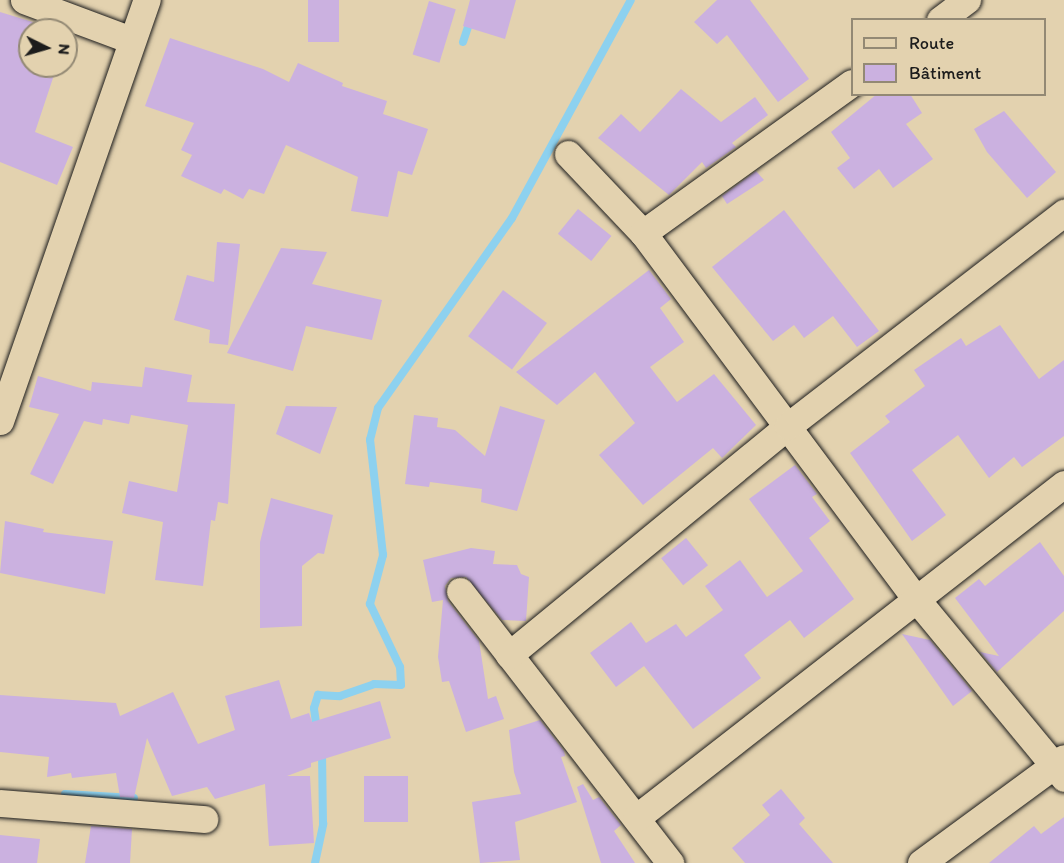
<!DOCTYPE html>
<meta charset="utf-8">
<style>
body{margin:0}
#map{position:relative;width:1064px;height:863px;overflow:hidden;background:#e3d2af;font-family:Itim,sans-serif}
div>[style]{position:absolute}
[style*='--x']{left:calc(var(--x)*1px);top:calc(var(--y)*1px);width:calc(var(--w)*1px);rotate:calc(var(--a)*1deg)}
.stream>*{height:8px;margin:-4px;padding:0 4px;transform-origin:4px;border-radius:4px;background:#8dd1ef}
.building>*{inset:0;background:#cbb1e0;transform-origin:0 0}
.roads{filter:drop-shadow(0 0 2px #1c1c1c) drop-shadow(0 0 2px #1c1c1c)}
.street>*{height:27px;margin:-13.5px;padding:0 13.5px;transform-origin:13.5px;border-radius:13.5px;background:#e3d2af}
span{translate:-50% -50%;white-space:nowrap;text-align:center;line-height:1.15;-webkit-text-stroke:6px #e3d2af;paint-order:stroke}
.legend{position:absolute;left:851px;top:18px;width:195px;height:78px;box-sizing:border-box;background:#e3d2af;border:2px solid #938974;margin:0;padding:8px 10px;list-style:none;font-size:18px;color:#1c1c1c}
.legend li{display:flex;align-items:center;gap:12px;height:30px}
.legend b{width:30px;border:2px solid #938974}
.north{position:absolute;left:18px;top:18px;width:60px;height:60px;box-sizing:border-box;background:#e3d2af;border:2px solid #938974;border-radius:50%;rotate:95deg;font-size:16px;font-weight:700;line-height:24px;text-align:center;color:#1c1c1c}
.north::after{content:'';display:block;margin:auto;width:21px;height:27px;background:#1c1c1c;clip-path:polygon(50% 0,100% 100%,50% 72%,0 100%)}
</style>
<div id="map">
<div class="stream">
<i style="--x:463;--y:42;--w:44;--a:-71.6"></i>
<i style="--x:317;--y:730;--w:22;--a:-98"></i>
<i style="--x:314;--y:708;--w:14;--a:-73"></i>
<i style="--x:318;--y:695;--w:22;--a:3"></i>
<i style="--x:340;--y:696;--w:36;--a:-19"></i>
<i style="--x:374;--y:684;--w:27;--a:2"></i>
<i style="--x:401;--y:685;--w:18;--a:-93"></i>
<i style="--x:400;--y:667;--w:70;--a:-115.5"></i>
<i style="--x:370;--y:604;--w:51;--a:-75.1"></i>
<i style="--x:383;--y:555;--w:116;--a:-96.4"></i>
<i style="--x:370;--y:440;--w:33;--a:-76"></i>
<i style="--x:378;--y:408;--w:232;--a:-54.8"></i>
<i style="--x:512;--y:218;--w:248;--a:-61.4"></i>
<i style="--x:65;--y:794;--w:69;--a:3.3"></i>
<i style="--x:315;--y:863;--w:40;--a:-78"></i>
<i style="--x:323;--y:824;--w:76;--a:-90.8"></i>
</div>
<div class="building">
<i style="left:308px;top:0;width:31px;height:42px"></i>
<i style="clip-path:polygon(470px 0,516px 0,505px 39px,463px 26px)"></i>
<i style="clip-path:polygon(717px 0,750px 0,809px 79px,778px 102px,727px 35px,717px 44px,694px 22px)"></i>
<i style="left:429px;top:1px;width:28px;height:56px;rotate:17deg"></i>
<i style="clip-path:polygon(0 12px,59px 30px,30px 30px,30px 66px,57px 66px,35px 132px,73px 147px,57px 185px,0 162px)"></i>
<i style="clip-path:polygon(170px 38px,263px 69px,289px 82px,298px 63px,343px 83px,342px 86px,387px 101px,383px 114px,428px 129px,412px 175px,398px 171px,388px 217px,351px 211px,358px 177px,286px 145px,264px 194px,249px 189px,243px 199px,224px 189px,221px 194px,181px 176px,192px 155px,181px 150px,194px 123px,145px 106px)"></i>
<i style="clip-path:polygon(681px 89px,721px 122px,755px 97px,768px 115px,732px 143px,736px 147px,706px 168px,702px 162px,669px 195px,598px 138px,621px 114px,640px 132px)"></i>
<i style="clip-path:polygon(877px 94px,910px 94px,922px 113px,906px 124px,933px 159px,893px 188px,879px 169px,854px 189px,837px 168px,850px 158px,831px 132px)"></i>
<i style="clip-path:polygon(1004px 111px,1056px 172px,1027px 198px,987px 152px,974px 129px)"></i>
<i style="clip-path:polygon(756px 171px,764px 180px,727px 204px,722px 196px)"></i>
<i style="left:578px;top:209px;width:43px;height:32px;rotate:39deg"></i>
<i style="clip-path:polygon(784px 210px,879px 331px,857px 347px,833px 316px,804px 338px,794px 325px,773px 341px,712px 267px)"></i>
<i style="clip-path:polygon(217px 242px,240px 244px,228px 345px,209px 343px,210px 330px,174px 320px,187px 275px,214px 282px)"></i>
<i style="clip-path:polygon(281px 248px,327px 252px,312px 284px,382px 300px,372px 340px,306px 326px,293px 371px,227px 353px)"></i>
<i style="clip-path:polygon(649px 270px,671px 299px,660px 308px,684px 342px,650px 367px,677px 402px,714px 374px,756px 425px,722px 458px,713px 448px,643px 505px,599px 455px,635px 423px,595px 372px,557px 405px,516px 372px)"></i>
<i style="left:503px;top:290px;width:55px;height:58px;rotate:37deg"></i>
<i style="clip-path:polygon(1000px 325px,1039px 379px,1064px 360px,1064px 436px,1022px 467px,1014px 457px,989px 478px,958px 435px,912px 470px,946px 515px,912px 541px,850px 453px,890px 422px,885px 416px,925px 386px,914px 370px,961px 338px,966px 346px)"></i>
<i style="clip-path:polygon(145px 367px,192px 375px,187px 402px,235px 404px,228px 504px,218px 502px,215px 521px,211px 520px,203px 586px,155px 580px,163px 522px,122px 513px,129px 481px,177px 492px,188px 425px,131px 415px,129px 424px,103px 419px,102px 425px,84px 421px,53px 484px,30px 474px,59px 414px,29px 407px,38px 376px,91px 391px,92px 382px,142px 387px)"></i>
<i style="clip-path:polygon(286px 406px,337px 407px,320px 454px,276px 434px)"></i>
<i style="clip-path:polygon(500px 406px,545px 420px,517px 511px,481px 502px,482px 489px,430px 482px,429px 487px,405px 484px,414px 415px,438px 418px,437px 427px,455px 430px,485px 456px)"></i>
<i style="clip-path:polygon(795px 465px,817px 494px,812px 497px,830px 521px,809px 538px,854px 599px,804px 638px,790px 620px,744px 655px,761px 678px,693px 729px,644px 666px,616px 687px,590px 653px,631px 622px,646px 643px,676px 624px,686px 637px,723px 610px,705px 586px,740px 560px,767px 597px,803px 571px,749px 499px)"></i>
<i style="clip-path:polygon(271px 498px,333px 515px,324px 554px,318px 553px,302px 566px,302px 626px,260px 628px,260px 542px)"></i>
<i style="clip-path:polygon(5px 521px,44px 529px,43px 532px,113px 541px,105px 594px,0 573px)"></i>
<i style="left:686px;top:538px;width:35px;height:32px;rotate:51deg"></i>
<i style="clip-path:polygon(1040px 542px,1064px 576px,1064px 611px,997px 672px,980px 652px,999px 656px,955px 598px,979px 579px,985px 586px)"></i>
<i style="clip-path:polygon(471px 548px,495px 551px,493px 564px,517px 565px,521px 574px,529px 577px,526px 621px,502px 620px,466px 577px,451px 578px,445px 586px,448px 601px,479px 641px,488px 699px,496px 696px,504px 719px,466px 732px,449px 681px,442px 682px,438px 657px,443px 600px,432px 602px,423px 560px)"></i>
<i style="clip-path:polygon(902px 634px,930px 640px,972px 691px,953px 706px)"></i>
<i style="clip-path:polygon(279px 680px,291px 719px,309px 713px,312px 722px,380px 701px,391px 738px,311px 763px,311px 767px,287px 776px,310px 776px,314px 843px,269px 846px,265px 784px,215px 799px,207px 787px,172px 796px,147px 738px,134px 798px,120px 797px,116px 773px,72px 778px,71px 773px,47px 777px,49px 757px,0 752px,0 695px,116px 703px,120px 716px,173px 692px,198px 744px,235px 730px,225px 696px)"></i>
<i style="clip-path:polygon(540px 720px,564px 751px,565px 756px,561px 757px,577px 802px,515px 822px,520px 860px,480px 863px,472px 802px,521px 794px,514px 772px,509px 730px)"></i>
<i style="left:364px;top:776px;width:44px;height:46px"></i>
<i style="clip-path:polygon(583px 784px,593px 800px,599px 797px,621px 825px,614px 831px,635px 863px,601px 863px,577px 787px)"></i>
<i style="clip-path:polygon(781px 789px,805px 818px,799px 824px,833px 863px,745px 863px,732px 848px,770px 815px,762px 805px)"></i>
<i style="clip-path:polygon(1064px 817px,1064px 863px,989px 863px,1034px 826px,1041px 834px)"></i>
<i style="clip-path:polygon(91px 826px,132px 829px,130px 863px,85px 863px)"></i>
<i style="clip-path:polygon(0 835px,40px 839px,37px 863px,0 863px)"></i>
</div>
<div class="roads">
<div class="street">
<i style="--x:24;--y:0;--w:114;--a:20.5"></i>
<i style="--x:940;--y:20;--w:34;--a:-37"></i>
<i style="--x:568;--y:154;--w:109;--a:46.5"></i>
<i style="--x:643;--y:233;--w:458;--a:53.3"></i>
<i style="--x:917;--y:600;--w:231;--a:50.4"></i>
<i style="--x:643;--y:233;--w:257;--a:-35.7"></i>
<i style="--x:0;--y:421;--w:446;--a:-70.8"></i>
<i style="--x:460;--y:591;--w:344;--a:52.3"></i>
<i style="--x:509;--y:655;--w:361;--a:-39.4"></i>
<i style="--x:788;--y:426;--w:349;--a:-37.7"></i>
<i style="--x:0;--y:803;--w:205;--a:4.5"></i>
<i style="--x:636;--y:818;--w:543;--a:-37.97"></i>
<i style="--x:921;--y:863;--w:177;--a:-36.3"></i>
</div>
</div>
<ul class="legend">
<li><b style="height:8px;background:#e3d2af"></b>Route</li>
<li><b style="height:16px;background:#cbb1e0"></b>Bâtiment</li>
</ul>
<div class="north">N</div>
</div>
